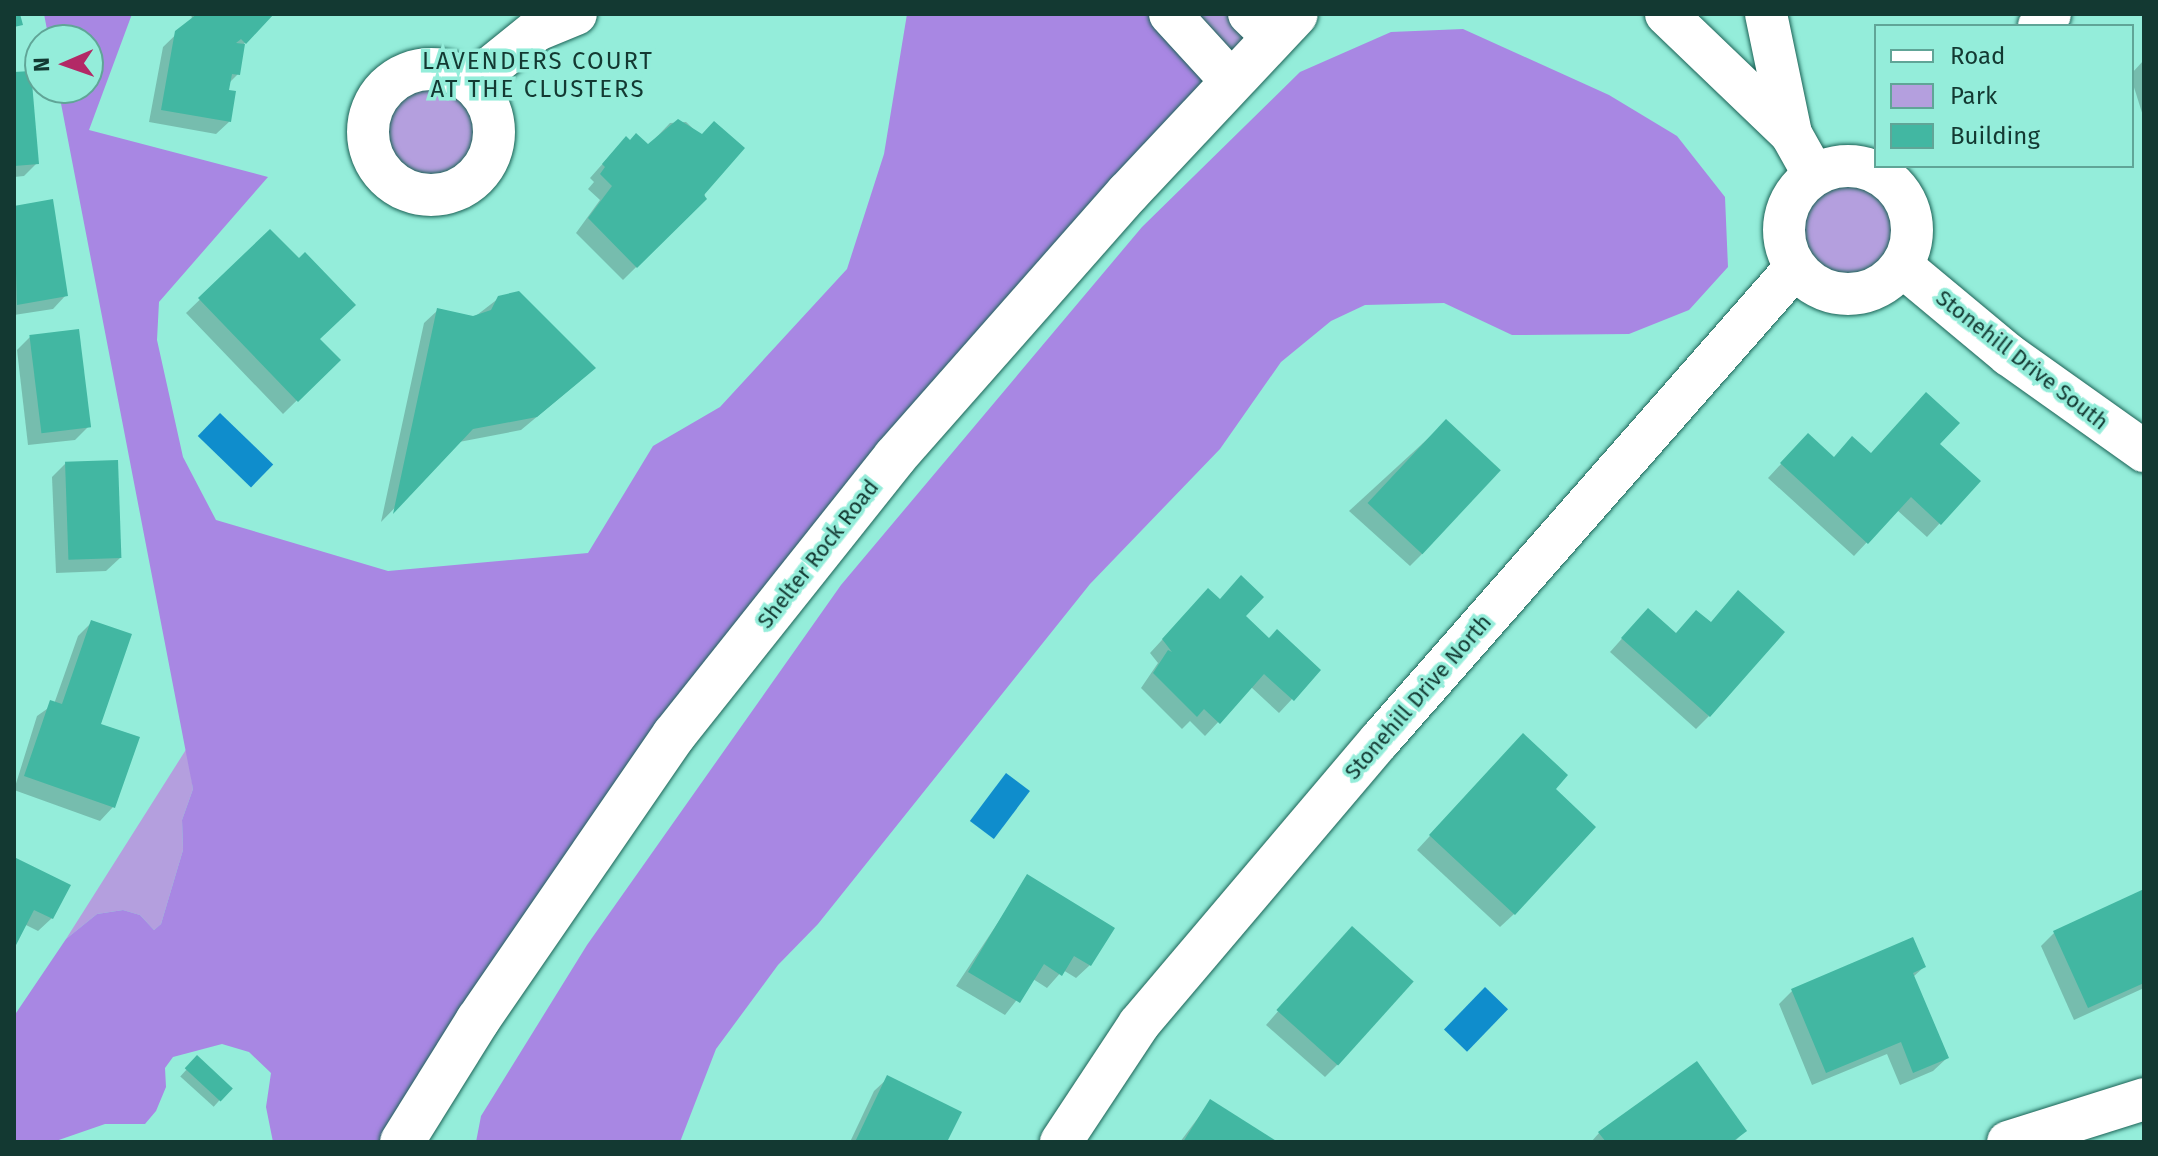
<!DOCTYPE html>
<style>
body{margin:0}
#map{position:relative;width:2158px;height:1156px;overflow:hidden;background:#94edda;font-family:"Fira Sans",sans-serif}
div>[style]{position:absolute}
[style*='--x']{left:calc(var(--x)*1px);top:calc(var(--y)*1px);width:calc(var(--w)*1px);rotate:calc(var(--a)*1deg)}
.green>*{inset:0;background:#b49fde}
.round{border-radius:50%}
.forest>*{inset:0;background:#a887e3}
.water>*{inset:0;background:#0f8dcc;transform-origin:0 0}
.shadow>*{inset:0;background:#0003;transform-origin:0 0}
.building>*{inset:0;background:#42b7a2;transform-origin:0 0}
.roads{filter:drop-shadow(0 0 2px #1b6256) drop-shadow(0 0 2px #1b6256)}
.street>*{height:42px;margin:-21px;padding:0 21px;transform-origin:21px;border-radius:21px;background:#fff}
.street>.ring{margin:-21px;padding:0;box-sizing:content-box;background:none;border:42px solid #fff;border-radius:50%}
.secondary>*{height:44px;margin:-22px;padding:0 22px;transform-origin:22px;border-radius:22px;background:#fff}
span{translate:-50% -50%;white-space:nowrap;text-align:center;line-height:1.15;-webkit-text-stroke:7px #94edda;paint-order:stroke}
.street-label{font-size:22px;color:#133932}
.neighbourhood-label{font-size:24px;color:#133932;letter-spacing:2px}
.frame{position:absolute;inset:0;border:16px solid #133932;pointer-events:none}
.legend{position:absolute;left:1874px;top:24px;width:260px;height:144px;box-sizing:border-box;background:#94edda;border:2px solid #60a597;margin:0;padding:10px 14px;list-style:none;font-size:24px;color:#133932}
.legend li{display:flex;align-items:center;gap:16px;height:40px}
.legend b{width:40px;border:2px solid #60a597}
.north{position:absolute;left:24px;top:24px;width:80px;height:80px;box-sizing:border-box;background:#94edda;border:2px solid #60a597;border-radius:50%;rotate:268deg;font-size:22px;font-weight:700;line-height:32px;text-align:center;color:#133932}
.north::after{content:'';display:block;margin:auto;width:28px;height:36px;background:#b32966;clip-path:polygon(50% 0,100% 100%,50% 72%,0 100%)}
</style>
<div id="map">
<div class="green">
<i style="clip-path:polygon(1170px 14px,1249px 14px,1273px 37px,1232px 82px)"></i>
<i class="round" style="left:368px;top:69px;width:126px;height:126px"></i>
<i class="round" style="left:1784px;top:166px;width:128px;height:128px"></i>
<i style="clip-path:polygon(187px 748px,193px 789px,182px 820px,183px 850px,161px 924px,154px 930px,140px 915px,123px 910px,97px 914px,66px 939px)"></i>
</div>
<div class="forest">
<i style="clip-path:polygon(44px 14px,132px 14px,89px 130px,268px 177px,159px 302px,157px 340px,183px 457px,216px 520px,388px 571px,588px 553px,653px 446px,720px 407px,847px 269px,884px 154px,907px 14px,1170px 14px,1232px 82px,895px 457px,403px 1142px,273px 1142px,266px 1107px,271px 1073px,249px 1052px,222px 1044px,173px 1057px,165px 1068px,166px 1087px,156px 1111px,145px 1124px,105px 1124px,53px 1142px,14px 1142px,14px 1016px,66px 939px,97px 914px,123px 910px,140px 915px,154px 930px,161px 924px,183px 850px,182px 820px,193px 789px,58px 88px,88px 88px,88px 40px,49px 40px)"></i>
<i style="clip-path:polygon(1463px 29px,1609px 95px,1677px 136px,1725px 197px,1728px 267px,1689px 310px,1629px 334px,1512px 335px,1444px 303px,1365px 305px,1331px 321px,1281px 362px,1220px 449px,1090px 584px,818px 924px,778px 965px,716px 1049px,680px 1142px,476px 1142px,481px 1116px,587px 945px,841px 585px,1142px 227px,1300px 72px,1391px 32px)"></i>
</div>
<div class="water">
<i style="left:220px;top:413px;width:74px;height:32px;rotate:44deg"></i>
<i style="left:1006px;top:773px;width:30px;height:60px;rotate:37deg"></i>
<i style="left:1485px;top:987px;width:32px;height:59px;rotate:44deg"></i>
</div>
<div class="shadow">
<i style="clip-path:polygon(191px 14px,271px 14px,243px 45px,238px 74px,228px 84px,230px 121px,216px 134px,149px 122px,163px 47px,192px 19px)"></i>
<i style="clip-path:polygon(2143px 61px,2144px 61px,2144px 119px,2132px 81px,2132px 73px)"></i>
<i style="clip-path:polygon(14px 74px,37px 163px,24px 176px,14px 177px)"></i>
<i style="clip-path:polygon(686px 122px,701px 136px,705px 199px,623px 280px,576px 233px,600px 200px,588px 189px,594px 182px,590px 178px,613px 152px,647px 147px,670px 123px)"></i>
<i style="clip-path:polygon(51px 202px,66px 295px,53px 309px,14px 315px,14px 208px)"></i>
<i style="clip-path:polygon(270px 232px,318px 339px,338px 360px,283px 414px,186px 313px)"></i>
<i style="clip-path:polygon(499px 298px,580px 381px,521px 430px,459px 442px,381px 522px,424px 323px,438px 310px,473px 318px)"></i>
<i style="clip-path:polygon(30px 337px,89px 426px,75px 440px,28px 445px,17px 350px)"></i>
<i style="clip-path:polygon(1446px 422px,1423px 553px,1410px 566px,1349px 511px)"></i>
<i style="clip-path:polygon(1938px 444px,1940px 523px,1927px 537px,1897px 510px,1854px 556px,1768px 478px,1795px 449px,1833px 459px)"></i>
<i style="clip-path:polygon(66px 463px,120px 558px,106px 571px,56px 573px,52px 477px)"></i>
<i style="clip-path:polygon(1195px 604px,1244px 617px,1269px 640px,1319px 670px,1279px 713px,1251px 687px,1205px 736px,1190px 721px,1182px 729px,1141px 688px,1158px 663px,1150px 653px)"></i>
<i style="clip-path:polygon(91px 623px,99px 725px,113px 807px,100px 821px,14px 790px,37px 716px,54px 704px,78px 636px)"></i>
<i style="clip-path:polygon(1635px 624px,1709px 716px,1696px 729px,1610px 652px)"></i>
<i style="clip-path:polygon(1510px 749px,1514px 914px,1500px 927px,1417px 850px)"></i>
<i style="clip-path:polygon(14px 859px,52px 918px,38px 931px,24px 924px,14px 945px)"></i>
<i style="clip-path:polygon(1028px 877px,1090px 965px,1076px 978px,1063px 970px,1047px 988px,1033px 979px,1005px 1015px,956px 986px)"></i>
<i style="clip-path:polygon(2144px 891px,2144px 988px,2074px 1020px,2041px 946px,2054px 933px)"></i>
<i style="clip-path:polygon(1339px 942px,1338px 1064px,1325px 1077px,1266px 1025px)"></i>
<i style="clip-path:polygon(1924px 967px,1913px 977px,1947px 1058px,1933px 1071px,1900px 1085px,1887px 1054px,1812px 1085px,1779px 1004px,1792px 991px)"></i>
<i style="left:197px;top:1058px;width:45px;height:25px;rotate:42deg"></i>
<i style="clip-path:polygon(888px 1078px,945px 1142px,850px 1142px,874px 1091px)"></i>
<i style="clip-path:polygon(1210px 1102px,1274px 1142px,1180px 1142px)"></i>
<i style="clip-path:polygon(1745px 1131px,1734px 1142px,1591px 1142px,1599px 1133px)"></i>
</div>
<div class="building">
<i style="clip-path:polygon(14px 14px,20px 14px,23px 25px,14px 27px)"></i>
<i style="clip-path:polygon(197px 14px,274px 14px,246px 44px,241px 39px,236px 43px,245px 44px,240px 75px,232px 74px,229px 90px,236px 91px,231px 122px,161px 110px,175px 31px)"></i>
<i style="clip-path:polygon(31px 71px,39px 164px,14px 166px,14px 72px)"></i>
<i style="clip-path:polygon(678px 119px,702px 134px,714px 121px,745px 148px,704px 195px,707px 199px,637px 268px,588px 218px,612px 186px,600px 174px,605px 167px,602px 164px,626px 136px,630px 140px,636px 133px,648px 144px)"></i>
<i style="clip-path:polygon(53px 199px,68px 296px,17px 305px,14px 206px)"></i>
<i style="clip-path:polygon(270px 229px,299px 258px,305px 252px,356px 305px,320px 339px,341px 360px,298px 402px,198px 298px)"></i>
<i style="clip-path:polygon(519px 291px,596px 368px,537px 417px,473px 429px,393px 514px,437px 308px,473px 316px,491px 310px,498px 296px)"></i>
<i style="left:79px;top:329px;width:99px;height:50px;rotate:83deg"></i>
<i style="clip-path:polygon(1926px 392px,1960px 423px,1940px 444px,1981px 481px,1941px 525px,1911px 497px,1868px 544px,1780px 463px,1808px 433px,1834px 457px,1852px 436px,1871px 453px)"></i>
<i style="left:1446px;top:419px;width:75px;height:115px;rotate:43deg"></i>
<i style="left:118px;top:460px;width:98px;height:53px;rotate:88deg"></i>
<i style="clip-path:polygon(1241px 575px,1264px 597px,1246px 616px,1269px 638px,1277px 629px,1321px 670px,1294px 701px,1264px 674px,1220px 724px,1204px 709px,1197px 717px,1153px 673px,1168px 650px,1172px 652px,1162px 639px,1208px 588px,1220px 599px)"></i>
<i style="clip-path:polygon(1738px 590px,1785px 632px,1710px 717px,1621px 638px,1648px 608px,1676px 633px,1696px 610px,1711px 622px)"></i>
<i style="clip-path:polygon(91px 620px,132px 634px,101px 724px,140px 737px,115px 808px,24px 776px,50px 700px,62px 704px)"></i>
<i style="clip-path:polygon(1523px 733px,1568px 775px,1556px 789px,1596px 827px,1515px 915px,1429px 835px)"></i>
<i style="clip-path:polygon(14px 857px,71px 885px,53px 919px,34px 910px,14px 949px)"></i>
<i style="clip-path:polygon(1027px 874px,1115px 928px,1091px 966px,1074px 956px,1062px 976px,1044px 964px,1020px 1003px,968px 972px)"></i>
<i style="clip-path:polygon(2144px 889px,2144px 983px,2088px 1008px,2053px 931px)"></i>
<i style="left:1352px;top:926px;width:83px;height:113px;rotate:42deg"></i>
<i style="clip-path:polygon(1913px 937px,1926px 967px,1913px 973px,1949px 1058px,1913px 1073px,1901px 1042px,1826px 1073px,1791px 989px)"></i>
<i style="left:197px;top:1055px;width:49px;height:18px;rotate:43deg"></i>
<i style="clip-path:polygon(1697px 1061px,1747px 1131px,1732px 1142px,1606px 1142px,1598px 1132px)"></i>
<i style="clip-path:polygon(887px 1075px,962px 1112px,947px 1142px,855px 1142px)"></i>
<i style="clip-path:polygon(1210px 1099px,1278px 1142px,1183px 1142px)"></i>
</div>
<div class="roads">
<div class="street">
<i style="--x:1170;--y:14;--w:92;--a:47.6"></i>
<i style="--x:1249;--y:14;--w:33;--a:44"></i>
<i style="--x:1666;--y:14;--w:173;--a:43.8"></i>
<i style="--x:1791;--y:134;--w:47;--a:60.7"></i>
<i style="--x:1766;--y:14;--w:123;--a:78.2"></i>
<i style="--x:2039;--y:26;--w:16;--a:-47"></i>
<i class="ring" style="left:368px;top:69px;width:84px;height:84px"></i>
<i style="--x:471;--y:83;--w:85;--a:-38.8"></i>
<i style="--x:537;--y:30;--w:42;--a:-22.3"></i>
<i class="ring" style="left:1784px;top:166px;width:86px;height:86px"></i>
<i style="--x:1902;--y:266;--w:139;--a:39.8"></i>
<i style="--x:2009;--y:355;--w:166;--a:35.4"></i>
<i style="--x:1061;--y:1142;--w:141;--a:-56.5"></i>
<i style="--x:1139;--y:1024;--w:372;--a:-49.7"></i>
<i style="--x:1380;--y:740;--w:628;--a:-48.68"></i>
<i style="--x:2008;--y:1142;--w:143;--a:-17.5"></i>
</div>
<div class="secondary">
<i style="--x:402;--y:1142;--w:144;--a:-58.1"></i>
<i style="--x:478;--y:1020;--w:346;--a:-55.5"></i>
<i style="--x:674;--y:735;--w:355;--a:-51.5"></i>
<i style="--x:895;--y:457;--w:352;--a:-48.6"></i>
<i style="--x:1128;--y:193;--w:245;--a:-46.8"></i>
</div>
</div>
<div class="street-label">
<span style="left:2022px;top:360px;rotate:38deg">Stonehill Drive South</span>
<span style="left:818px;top:554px;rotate:-52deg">Shelter Rock Road</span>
<span style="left:1418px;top:697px;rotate:-49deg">Stonehill Drive North</span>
</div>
<div class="neighbourhood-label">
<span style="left:538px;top:76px">LAVENDERS COURT<br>AT THE CLUSTERS</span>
</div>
<div class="frame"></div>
<ul class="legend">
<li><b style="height:10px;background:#fff"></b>Road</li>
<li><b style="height:22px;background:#b49fde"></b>Park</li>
<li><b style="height:22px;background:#42b7a2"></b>Building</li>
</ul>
<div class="north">N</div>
</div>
